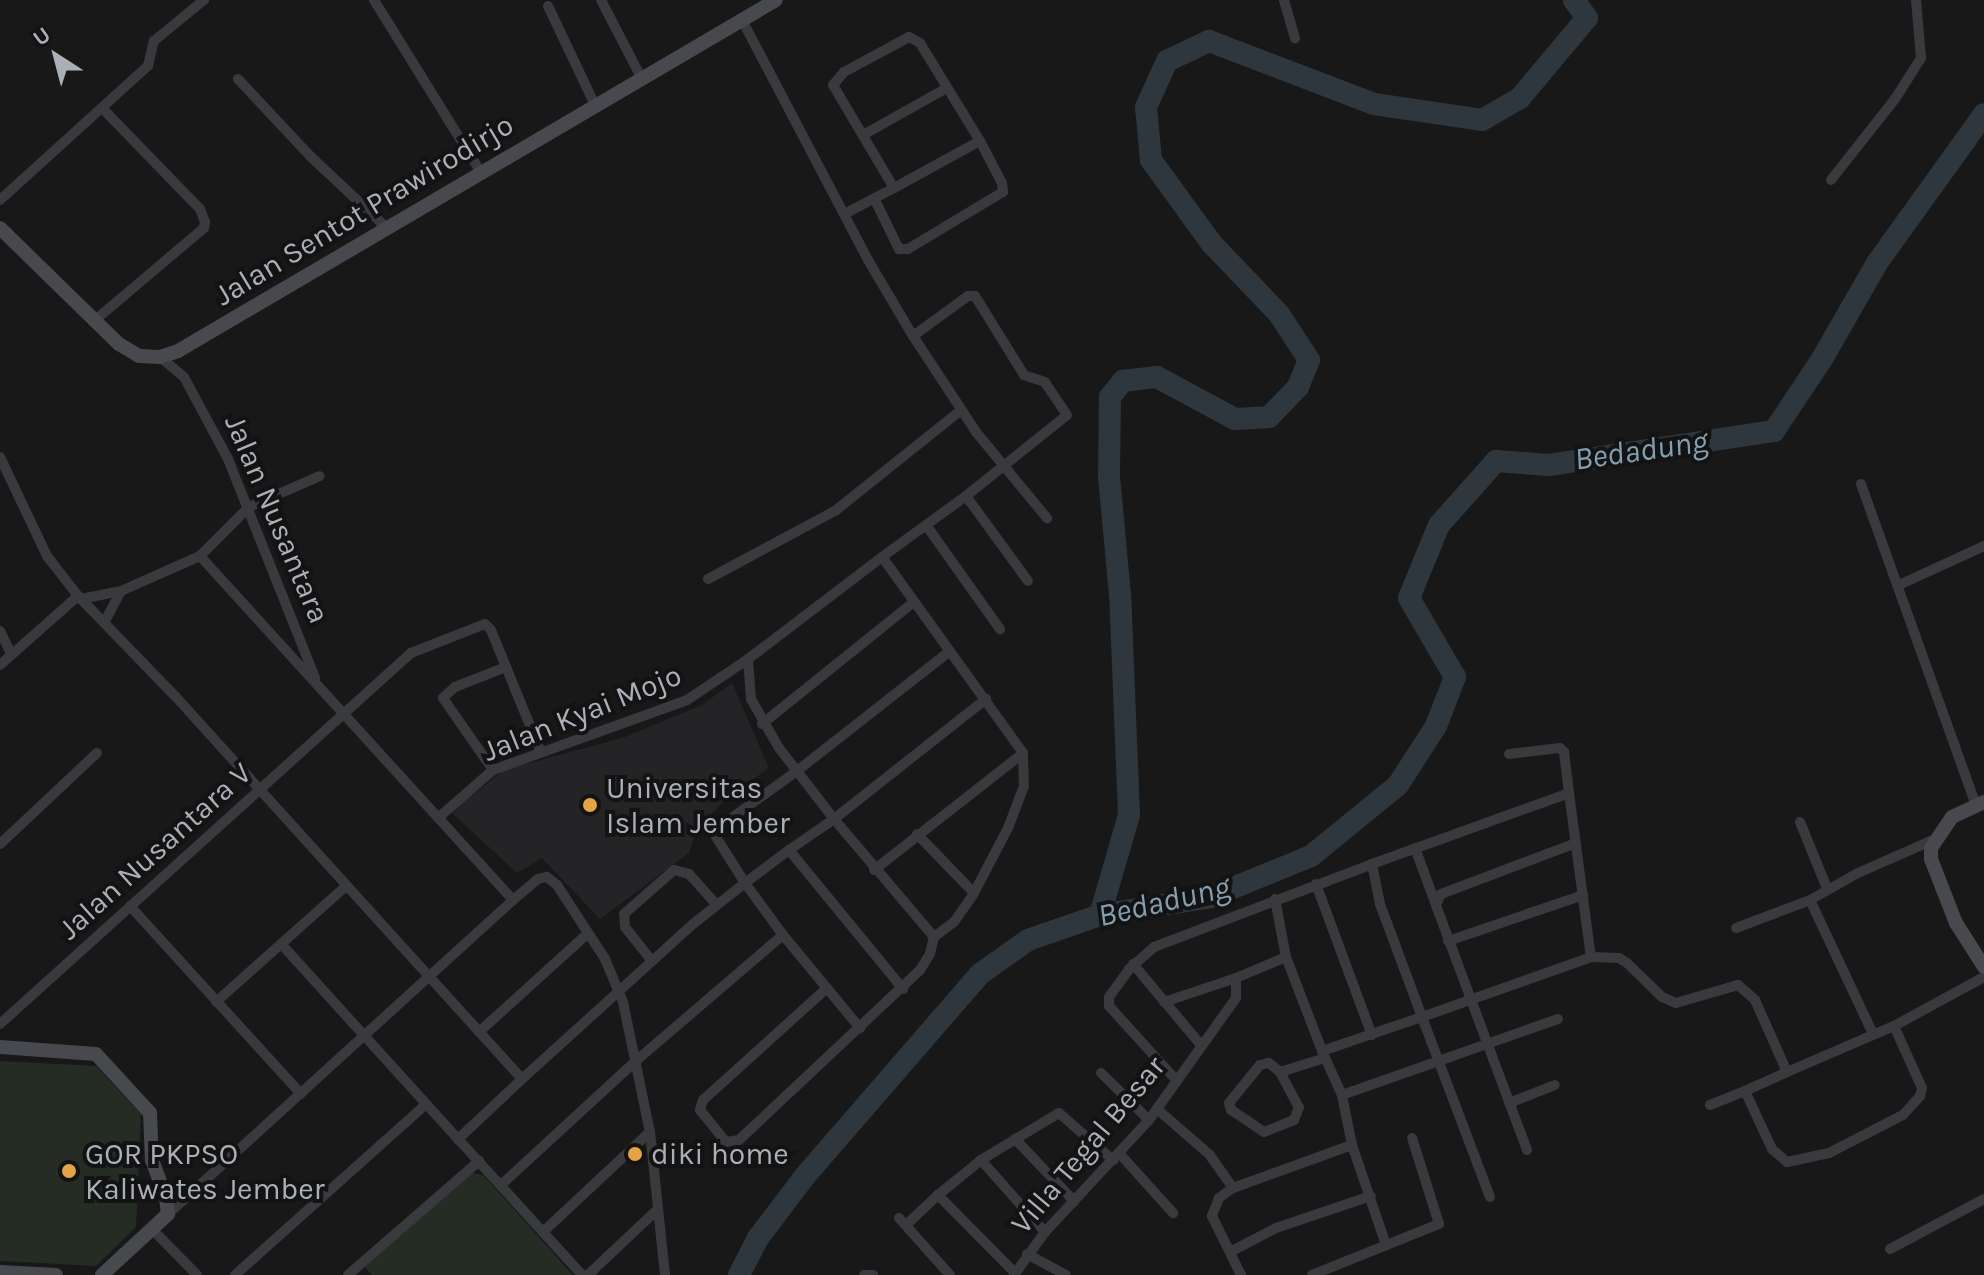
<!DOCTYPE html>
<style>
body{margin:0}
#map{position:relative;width:1984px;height:1275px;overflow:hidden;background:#181819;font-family:Karla,sans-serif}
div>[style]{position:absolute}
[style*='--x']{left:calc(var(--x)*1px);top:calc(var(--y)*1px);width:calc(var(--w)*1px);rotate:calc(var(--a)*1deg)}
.built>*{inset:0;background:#242426}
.green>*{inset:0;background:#242c24}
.river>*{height:22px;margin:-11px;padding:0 11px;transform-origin:11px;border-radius:11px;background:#2e373d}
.street>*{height:10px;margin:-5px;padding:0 5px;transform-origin:5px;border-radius:5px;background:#393a3e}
.secondary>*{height:14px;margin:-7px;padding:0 7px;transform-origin:7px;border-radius:7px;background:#47494e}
.dots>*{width:22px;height:22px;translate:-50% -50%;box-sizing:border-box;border:4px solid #131314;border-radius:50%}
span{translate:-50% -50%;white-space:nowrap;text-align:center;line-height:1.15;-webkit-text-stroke:8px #131314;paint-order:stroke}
.street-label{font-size:30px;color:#abb0b8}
.poi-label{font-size:30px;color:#abb0b8}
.left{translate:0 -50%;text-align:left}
.water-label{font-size:32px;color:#849fb1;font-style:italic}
.north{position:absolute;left:16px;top:16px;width:80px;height:80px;-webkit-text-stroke:6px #131314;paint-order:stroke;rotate:324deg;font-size:22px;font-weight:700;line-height:32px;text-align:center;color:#abb0b8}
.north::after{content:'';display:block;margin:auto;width:28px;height:36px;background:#abb0b8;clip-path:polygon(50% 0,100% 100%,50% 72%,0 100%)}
</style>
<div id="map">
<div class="built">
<i style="clip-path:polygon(732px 683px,769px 768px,727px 798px,697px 828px,689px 853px,600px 919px,542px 858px,517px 873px,451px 812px,504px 770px,625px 737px,702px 705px)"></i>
</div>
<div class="green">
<i style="clip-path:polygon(0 1061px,96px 1066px,141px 1114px,136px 1227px,96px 1266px,0 1261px)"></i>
<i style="clip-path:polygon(472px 1173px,483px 1175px,573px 1275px,372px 1275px,365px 1267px)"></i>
</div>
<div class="river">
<i style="--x:1100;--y:915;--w:104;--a:-73.8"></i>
<i style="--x:1129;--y:815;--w:220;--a:-92.3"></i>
<i style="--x:1120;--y:595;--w:120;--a:-95.3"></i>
<i style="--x:1109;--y:476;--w:79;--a:-89.3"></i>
<i style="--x:1110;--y:397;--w:21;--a:-51"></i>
<i style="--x:1123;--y:381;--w:34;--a:-7"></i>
<i style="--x:1157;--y:377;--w:89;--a:28.3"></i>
<i style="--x:1235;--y:419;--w:34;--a:-3"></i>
<i style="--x:1269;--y:417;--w:42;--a:-46"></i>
<i style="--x:1298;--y:387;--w:29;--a:-68"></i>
<i style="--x:1309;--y:360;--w:55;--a:-123.1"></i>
<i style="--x:1279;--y:314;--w:97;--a:-133.7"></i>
<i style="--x:1212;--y:244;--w:104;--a:-126"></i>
<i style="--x:1151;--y:160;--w:53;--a:-95.4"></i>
<i style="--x:1146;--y:107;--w:51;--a:-65.5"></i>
<i style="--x:1167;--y:61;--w:47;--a:-25.5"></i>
<i style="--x:1209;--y:41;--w:177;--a:20.9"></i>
<i style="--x:1374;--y:104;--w:109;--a:8.4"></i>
<i style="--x:1482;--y:120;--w:44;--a:-30.1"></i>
<i style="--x:1520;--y:98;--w:104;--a:-50.1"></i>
<i style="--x:1587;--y:18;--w:22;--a:-126"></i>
<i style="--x:739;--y:1275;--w:42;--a:-62.8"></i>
<i style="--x:758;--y:1238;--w:78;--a:-52.8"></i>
<i style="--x:805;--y:1176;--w:267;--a:-49.1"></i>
<i style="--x:980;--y:974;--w:59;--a:-35.3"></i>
<i style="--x:1028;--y:940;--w:76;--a:-19.1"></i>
<i style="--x:1100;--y:915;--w:112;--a:-9.2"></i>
<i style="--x:1211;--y:897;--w:108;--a:-22.3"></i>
<i style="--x:1311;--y:856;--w:112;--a:-39.2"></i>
<i style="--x:1398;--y:785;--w:70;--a:-57.2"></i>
<i style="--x:1436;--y:726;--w:53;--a:-68.8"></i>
<i style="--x:1455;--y:677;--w:91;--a:-120.2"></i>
<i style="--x:1409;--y:598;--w:79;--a:-67.7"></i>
<i style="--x:1439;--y:525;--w:86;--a:-48.3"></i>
<i style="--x:1496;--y:461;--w:53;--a:4.3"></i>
<i style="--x:1549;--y:465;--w:228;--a:-8.6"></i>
<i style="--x:1774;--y:431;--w:87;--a:-56.3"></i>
<i style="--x:1822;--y:359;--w:111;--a:-60.2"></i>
<i style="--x:1877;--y:263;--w:183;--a:-54.3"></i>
</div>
<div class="street">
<i style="--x:374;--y:0;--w:201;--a:58.2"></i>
<i style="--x:601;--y:0;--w:89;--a:62.6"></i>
<i style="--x:1284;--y:0;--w:40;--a:74"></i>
<i style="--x:548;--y:6;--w:110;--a:64.6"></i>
<i style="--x:742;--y:20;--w:271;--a:62.3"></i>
<i style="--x:868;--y:260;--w:88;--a:59.4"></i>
<i style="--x:913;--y:336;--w:115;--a:56.7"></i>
<i style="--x:976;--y:432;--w:112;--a:50.5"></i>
<i style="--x:238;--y:79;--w:105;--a:46.9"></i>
<i style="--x:310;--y:156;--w:105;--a:43.1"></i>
<i style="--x:863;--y:135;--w:94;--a:-29.3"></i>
<i style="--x:1831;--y:180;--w:103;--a:-51.7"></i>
<i style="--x:1895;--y:99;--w:49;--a:-57.6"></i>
<i style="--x:1921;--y:58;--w:58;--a:-94.9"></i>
<i style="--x:874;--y:198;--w:57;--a:63.9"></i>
<i style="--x:899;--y:249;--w:9;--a:0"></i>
<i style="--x:908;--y:249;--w:111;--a:-31"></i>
<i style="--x:1003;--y:192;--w:9;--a:-96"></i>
<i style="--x:1002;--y:183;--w:47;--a:-117.6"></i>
<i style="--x:0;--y:200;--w:200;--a:-42.2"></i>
<i style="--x:148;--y:66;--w:26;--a:-77"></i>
<i style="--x:154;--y:41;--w:65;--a:-39.4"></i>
<i style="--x:846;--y:213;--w:54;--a:-27.5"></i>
<i style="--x:894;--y:188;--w:98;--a:-28.7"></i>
<i style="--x:980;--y:141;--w:115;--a:-121.5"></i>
<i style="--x:920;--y:43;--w:13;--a:-151"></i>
<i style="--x:909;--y:37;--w:74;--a:151.7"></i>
<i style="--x:844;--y:72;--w:17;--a:130"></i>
<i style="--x:833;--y:85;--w:120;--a:59.4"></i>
<i style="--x:94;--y:321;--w:144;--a:-40.2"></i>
<i style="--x:204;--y:228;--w:6;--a:-81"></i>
<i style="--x:205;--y:222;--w:14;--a:-111"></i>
<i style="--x:200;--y:209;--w:139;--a:-134.1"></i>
<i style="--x:160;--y:357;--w:31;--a:40"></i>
<i style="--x:184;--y:377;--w:93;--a:61.8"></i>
<i style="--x:228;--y:459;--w:236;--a:68.3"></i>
<i style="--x:0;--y:457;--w:110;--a:64.6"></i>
<i style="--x:47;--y:556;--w:51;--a:52.2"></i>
<i style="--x:1861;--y:484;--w:341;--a:70.3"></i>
<i style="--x:966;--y:496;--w:105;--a:53.9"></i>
<i style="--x:926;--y:525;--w:128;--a:54.6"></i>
<i style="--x:200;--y:556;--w:465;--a:47.7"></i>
<i style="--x:882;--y:557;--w:168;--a:142.7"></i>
<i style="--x:748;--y:659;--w:40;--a:85.7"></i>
<i style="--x:751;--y:699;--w:56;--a:60.3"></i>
<i style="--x:779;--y:748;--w:29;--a:52"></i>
<i style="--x:797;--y:771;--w:194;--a:-38.1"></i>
<i style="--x:708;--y:579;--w:144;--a:-28.2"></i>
<i style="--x:835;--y:511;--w:161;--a:-38.7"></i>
<i style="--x:1899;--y:585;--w:94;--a:-24.6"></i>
<i style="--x:81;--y:599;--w:136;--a:45.9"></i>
<i style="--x:176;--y:697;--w:515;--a:47.83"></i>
<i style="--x:522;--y:1079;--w:88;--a:136.8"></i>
<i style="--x:458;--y:1139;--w:263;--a:-132.2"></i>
<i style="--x:281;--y:944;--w:87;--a:138.3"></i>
<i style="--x:105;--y:621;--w:34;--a:-62"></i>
<i style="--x:0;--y:631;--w:25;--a:64"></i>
<i style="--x:0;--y:665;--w:104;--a:-41.5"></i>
<i style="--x:78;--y:596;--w:4;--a:45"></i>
<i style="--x:81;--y:599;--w:41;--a:-11.3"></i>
<i style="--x:121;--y:591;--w:86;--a:-23.9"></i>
<i style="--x:200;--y:556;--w:69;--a:-45"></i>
<i style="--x:249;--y:507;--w:77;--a:-23.6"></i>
<i style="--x:762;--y:724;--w:195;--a:-38.8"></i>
<i style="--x:1509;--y:754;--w:51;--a:-6.7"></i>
<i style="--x:1560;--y:748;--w:6;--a:45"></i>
<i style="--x:1564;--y:752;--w:41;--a:83"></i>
<i style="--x:493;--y:770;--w:88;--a:-124.8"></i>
<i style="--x:443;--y:698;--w:16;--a:-43"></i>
<i style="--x:455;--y:687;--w:55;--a:-21.4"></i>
<i style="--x:438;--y:818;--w:73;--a:-41.1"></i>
<i style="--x:493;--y:770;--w:206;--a:-19.8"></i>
<i style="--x:687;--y:700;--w:73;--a:-33.9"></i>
<i style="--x:1800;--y:822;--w:71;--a:67.8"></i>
<i style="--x:917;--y:834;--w:82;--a:46"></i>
<i style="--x:0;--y:844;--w:133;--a:-43.2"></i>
<i style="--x:1415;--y:848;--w:61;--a:69.8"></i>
<i style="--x:789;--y:850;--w:55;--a:-34.6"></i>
<i style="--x:834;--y:819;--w:155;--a:49.7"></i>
<i style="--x:874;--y:870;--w:189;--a:-38.1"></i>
<i style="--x:1316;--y:884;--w:161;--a:69.7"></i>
<i style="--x:1275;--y:899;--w:59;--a:79.3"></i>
<i style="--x:1810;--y:900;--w:148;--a:64.8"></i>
<i style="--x:130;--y:906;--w:254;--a:47.7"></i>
<i style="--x:1736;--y:928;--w:79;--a:-20.7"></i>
<i style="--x:1810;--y:900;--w:55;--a:-29.4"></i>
<i style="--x:1858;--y:873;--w:84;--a:-23.8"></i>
<i style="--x:783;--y:935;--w:64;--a:-126.2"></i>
<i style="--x:745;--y:883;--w:55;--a:-36.9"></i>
<i style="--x:789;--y:850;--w:180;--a:50.6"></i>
<i style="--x:1448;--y:941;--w:143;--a:-18.8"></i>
<i style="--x:281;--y:944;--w:87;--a:-41.7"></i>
<i style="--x:652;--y:961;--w:43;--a:-128.5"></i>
<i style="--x:625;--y:927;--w:13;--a:-94"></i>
<i style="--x:624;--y:914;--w:67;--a:-41.3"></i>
<i style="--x:674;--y:870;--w:16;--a:15"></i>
<i style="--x:689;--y:874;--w:40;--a:48"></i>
<i style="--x:1133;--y:964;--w:106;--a:50"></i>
<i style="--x:827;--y:988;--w:167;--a:137.9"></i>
<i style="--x:703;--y:1100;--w:10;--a:107"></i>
<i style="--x:700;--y:1110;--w:41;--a:50.9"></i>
<i style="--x:726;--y:1142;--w:13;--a:-9"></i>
<i style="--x:739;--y:1140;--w:248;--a:-43.2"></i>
<i style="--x:920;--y:970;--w:19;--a:-58"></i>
<i style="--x:930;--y:954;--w:17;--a:-77"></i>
<i style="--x:934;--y:937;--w:25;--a:-37"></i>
<i style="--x:954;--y:922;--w:35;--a:-55"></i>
<i style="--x:974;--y:893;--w:73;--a:-62.4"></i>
<i style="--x:1008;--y:828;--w:45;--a:-69.1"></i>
<i style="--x:1024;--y:786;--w:33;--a:-92"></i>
<i style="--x:1023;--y:753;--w:241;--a:-125.7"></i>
<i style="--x:882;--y:557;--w:104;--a:-36"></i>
<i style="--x:966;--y:496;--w:129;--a:-38.7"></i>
<i style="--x:1067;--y:415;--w:40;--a:-124"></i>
<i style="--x:1045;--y:382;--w:22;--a:-162"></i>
<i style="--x:1024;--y:375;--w:93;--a:-121.8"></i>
<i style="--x:975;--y:296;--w:7;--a:180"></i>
<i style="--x:968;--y:296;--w:68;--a:144"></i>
<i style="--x:1164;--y:1002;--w:76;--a:-18.4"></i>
<i style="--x:0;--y:1024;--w:554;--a:-42.07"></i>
<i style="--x:411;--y:653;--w:79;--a:-21.4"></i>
<i style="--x:485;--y:624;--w:8;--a:45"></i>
<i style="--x:491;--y:630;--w:130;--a:67.8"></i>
<i style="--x:479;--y:1032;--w:146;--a:-42.2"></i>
<i style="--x:1322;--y:1051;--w:48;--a:65.6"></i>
<i style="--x:1342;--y:1095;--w:51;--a:78.7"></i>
<i style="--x:1352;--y:1145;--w:106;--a:71.2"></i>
<i style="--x:1269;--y:1063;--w:14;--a:39"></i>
<i style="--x:1280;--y:1072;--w:40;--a:62"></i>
<i style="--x:1299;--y:1107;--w:14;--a:111"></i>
<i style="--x:1294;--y:1120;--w:32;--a:158"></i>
<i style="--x:1264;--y:1132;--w:40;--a:-146"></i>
<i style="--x:1231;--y:1110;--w:7;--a:-106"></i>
<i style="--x:1229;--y:1103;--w:49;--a:-50.8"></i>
<i style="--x:1260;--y:1065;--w:9;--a:-13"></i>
<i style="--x:1280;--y:1072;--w:47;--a:-17.3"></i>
<i style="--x:1787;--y:1072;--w:46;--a:155.7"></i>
<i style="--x:1745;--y:1091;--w:64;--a:65"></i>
<i style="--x:1772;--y:1149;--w:20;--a:41"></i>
<i style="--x:1787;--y:1162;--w:43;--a:-12.1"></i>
<i style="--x:1829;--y:1153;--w:83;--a:-27.2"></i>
<i style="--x:1903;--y:1115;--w:25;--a:-48"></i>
<i style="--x:1920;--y:1096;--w:8;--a:-76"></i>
<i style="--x:1922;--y:1088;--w:68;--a:-114.3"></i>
<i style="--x:1101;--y:1073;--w:67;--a:44.4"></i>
<i style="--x:522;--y:1079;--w:231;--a:-42.2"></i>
<i style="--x:693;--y:924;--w:66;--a:-38.3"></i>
<i style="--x:745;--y:883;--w:54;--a:-122.2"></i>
<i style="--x:716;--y:837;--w:10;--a:-73"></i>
<i style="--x:719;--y:827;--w:96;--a:-35.7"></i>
<i style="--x:797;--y:771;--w:61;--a:52.4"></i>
<i style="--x:834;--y:819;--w:194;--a:-38.3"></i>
<i style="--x:1177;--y:1081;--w:101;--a:-132.2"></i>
<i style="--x:1109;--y:1006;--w:9;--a:-90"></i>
<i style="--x:1109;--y:997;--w:34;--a:-54"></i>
<i style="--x:1129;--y:969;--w:33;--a:-41"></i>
<i style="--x:1154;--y:947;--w:233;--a:-20.8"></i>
<i style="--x:1342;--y:1095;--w:229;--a:-19.4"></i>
<i style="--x:1509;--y:1103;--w:49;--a:-21.4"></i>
<i style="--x:1710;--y:1105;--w:38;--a:-22"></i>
<i style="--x:1157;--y:1109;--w:69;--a:40.9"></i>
<i style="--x:1209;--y:1154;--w:42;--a:54.8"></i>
<i style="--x:458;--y:1139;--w:184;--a:47.6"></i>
<i style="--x:1015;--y:1139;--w:86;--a:46.4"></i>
<i style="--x:1527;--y:1150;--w:261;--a:-110.4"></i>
<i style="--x:1436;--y:905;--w:12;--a:-66"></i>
<i style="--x:1441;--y:894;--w:144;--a:-20.7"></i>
<i style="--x:1119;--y:1153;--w:81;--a:48"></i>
<i style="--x:981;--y:1160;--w:96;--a:48.4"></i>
<i style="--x:501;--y:1185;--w:185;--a:-42.6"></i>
<i style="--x:637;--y:1060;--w:192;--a:-40.6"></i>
<i style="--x:783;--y:935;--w:121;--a:50.4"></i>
<i style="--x:1490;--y:1197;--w:192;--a:-110.7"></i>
<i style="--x:1422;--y:1017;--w:179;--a:-19.5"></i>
<i style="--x:168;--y:1214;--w:466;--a:-42.3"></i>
<i style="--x:513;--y:900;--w:33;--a:-40"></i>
<i style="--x:538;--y:879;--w:9;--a:-13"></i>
<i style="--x:547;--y:877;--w:13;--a:39"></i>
<i style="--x:557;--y:885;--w:88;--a:57"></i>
<i style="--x:605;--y:959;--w:47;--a:67.3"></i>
<i style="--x:623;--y:1002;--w:133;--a:78.3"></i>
<i style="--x:650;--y:1132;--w:144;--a:84"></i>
<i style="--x:899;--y:1218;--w:76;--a:48.2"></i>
<i style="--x:906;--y:1225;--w:44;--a:-43.2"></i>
<i style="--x:152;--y:1229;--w:64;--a:45.6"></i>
<i style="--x:543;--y:1232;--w:146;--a:-43.1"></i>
<i style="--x:1890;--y:1249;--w:106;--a:-28"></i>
<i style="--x:1230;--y:1252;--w:52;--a:-27.6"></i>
<i style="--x:1276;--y:1228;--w:100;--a:-18.6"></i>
<i style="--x:1027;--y:1254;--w:44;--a:28.3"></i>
<i style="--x:1015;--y:1273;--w:110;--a:-134.6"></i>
<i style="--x:938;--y:1195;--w:55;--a:-39.1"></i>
<i style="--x:981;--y:1160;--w:91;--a:-31.1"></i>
<i style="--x:1059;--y:1113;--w:72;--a:41"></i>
<i style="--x:235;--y:1275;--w:256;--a:-41.8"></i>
<i style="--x:348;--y:1275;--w:174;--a:-41"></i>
<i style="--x:588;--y:1275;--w:96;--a:-43.3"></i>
<i style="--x:864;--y:1275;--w:9;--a:0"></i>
<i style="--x:1014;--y:1275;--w:53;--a:-54.2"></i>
<i style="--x:1045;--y:1232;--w:153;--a:-47.1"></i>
<i style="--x:1149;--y:1120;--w:150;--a:-54.5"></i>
<i style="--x:1236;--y:998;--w:20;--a:-90"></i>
<i style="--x:1236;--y:978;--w:54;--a:-22.8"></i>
<i style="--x:1286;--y:957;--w:101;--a:69"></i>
<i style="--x:1322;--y:1051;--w:106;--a:-18.8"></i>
<i style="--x:1422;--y:1017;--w:121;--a:-110.4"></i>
<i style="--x:1380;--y:904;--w:41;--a:-101.3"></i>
<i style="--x:1372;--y:864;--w:209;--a:-19.8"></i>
<i style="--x:1569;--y:793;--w:165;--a:82.4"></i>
<i style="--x:1591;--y:957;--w:28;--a:2"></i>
<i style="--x:1619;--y:958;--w:9;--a:32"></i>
<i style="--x:1627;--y:963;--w:49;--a:44.2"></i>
<i style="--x:1662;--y:997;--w:15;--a:23"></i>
<i style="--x:1676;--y:1003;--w:65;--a:-16.2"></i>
<i style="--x:1738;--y:985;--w:23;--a:41"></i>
<i style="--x:1755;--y:1000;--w:79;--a:66"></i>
<i style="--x:1787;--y:1072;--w:116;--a:-23.3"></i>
<i style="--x:1894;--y:1026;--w:102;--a:-28.6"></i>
<i style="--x:1241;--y:1275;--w:66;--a:-116.2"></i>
<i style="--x:1212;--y:1216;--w:19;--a:-69"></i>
<i style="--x:1219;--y:1198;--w:17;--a:-36"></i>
<i style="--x:1233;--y:1188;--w:127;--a:-19.9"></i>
<i style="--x:1312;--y:1275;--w:137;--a:-21.9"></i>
<i style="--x:1439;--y:1224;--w:90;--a:-107.4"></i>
</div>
<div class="secondary">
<i style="--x:0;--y:228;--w:166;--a:44.3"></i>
<i style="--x:119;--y:344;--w:23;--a:31"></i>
<i style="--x:139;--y:356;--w:21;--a:3"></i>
<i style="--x:160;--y:357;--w:19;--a:-18"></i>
<i style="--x:178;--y:351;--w:693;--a:-30.41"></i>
<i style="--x:1984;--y:802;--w:35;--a:155"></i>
<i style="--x:1952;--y:817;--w:37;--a:124"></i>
<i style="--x:1931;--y:848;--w:11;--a:90"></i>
<i style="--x:1931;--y:859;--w:69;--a:68.7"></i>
<i style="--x:1956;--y:923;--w:52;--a:57.5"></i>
<i style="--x:0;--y:1047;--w:96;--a:4.2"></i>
<i style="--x:96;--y:1054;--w:80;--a:47.5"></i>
<i style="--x:150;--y:1113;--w:47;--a:87.6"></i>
<i style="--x:152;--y:1160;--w:40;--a:69.8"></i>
<i style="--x:166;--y:1198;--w:16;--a:83"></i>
<i style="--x:168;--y:1214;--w:90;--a:137.3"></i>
<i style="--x:0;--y:1272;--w:56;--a:3.1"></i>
</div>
<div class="dots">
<i style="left:590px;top:805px;background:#e5a344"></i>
<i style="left:635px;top:1154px;background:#e5a344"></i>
<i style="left:69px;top:1171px;background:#e5a344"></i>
</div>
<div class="street-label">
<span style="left:364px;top:210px;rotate:-31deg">Jalan Sentot Prawirodirjo</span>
<span style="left:277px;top:519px;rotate:67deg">Jalan Nusantara</span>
<span style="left:582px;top:713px;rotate:-22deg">Jalan Kyai Mojo</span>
<span style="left:155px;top:851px;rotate:-42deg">Jalan Nusantara V</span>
<span style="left:1088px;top:1145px;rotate:-50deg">Villa Tegal Besar</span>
</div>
<div class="poi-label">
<span class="left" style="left:606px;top:805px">Universitas<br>Islam Jember</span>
<span class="left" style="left:85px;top:1171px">GOR PKPSO<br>Kaliwates Jember</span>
<span class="left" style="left:651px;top:1154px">diki home</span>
</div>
<div class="water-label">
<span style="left:1641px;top:451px;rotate:-8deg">Bedadung</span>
<span style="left:1164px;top:902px;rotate:-13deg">Bedadung</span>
</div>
<div class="north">U</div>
</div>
